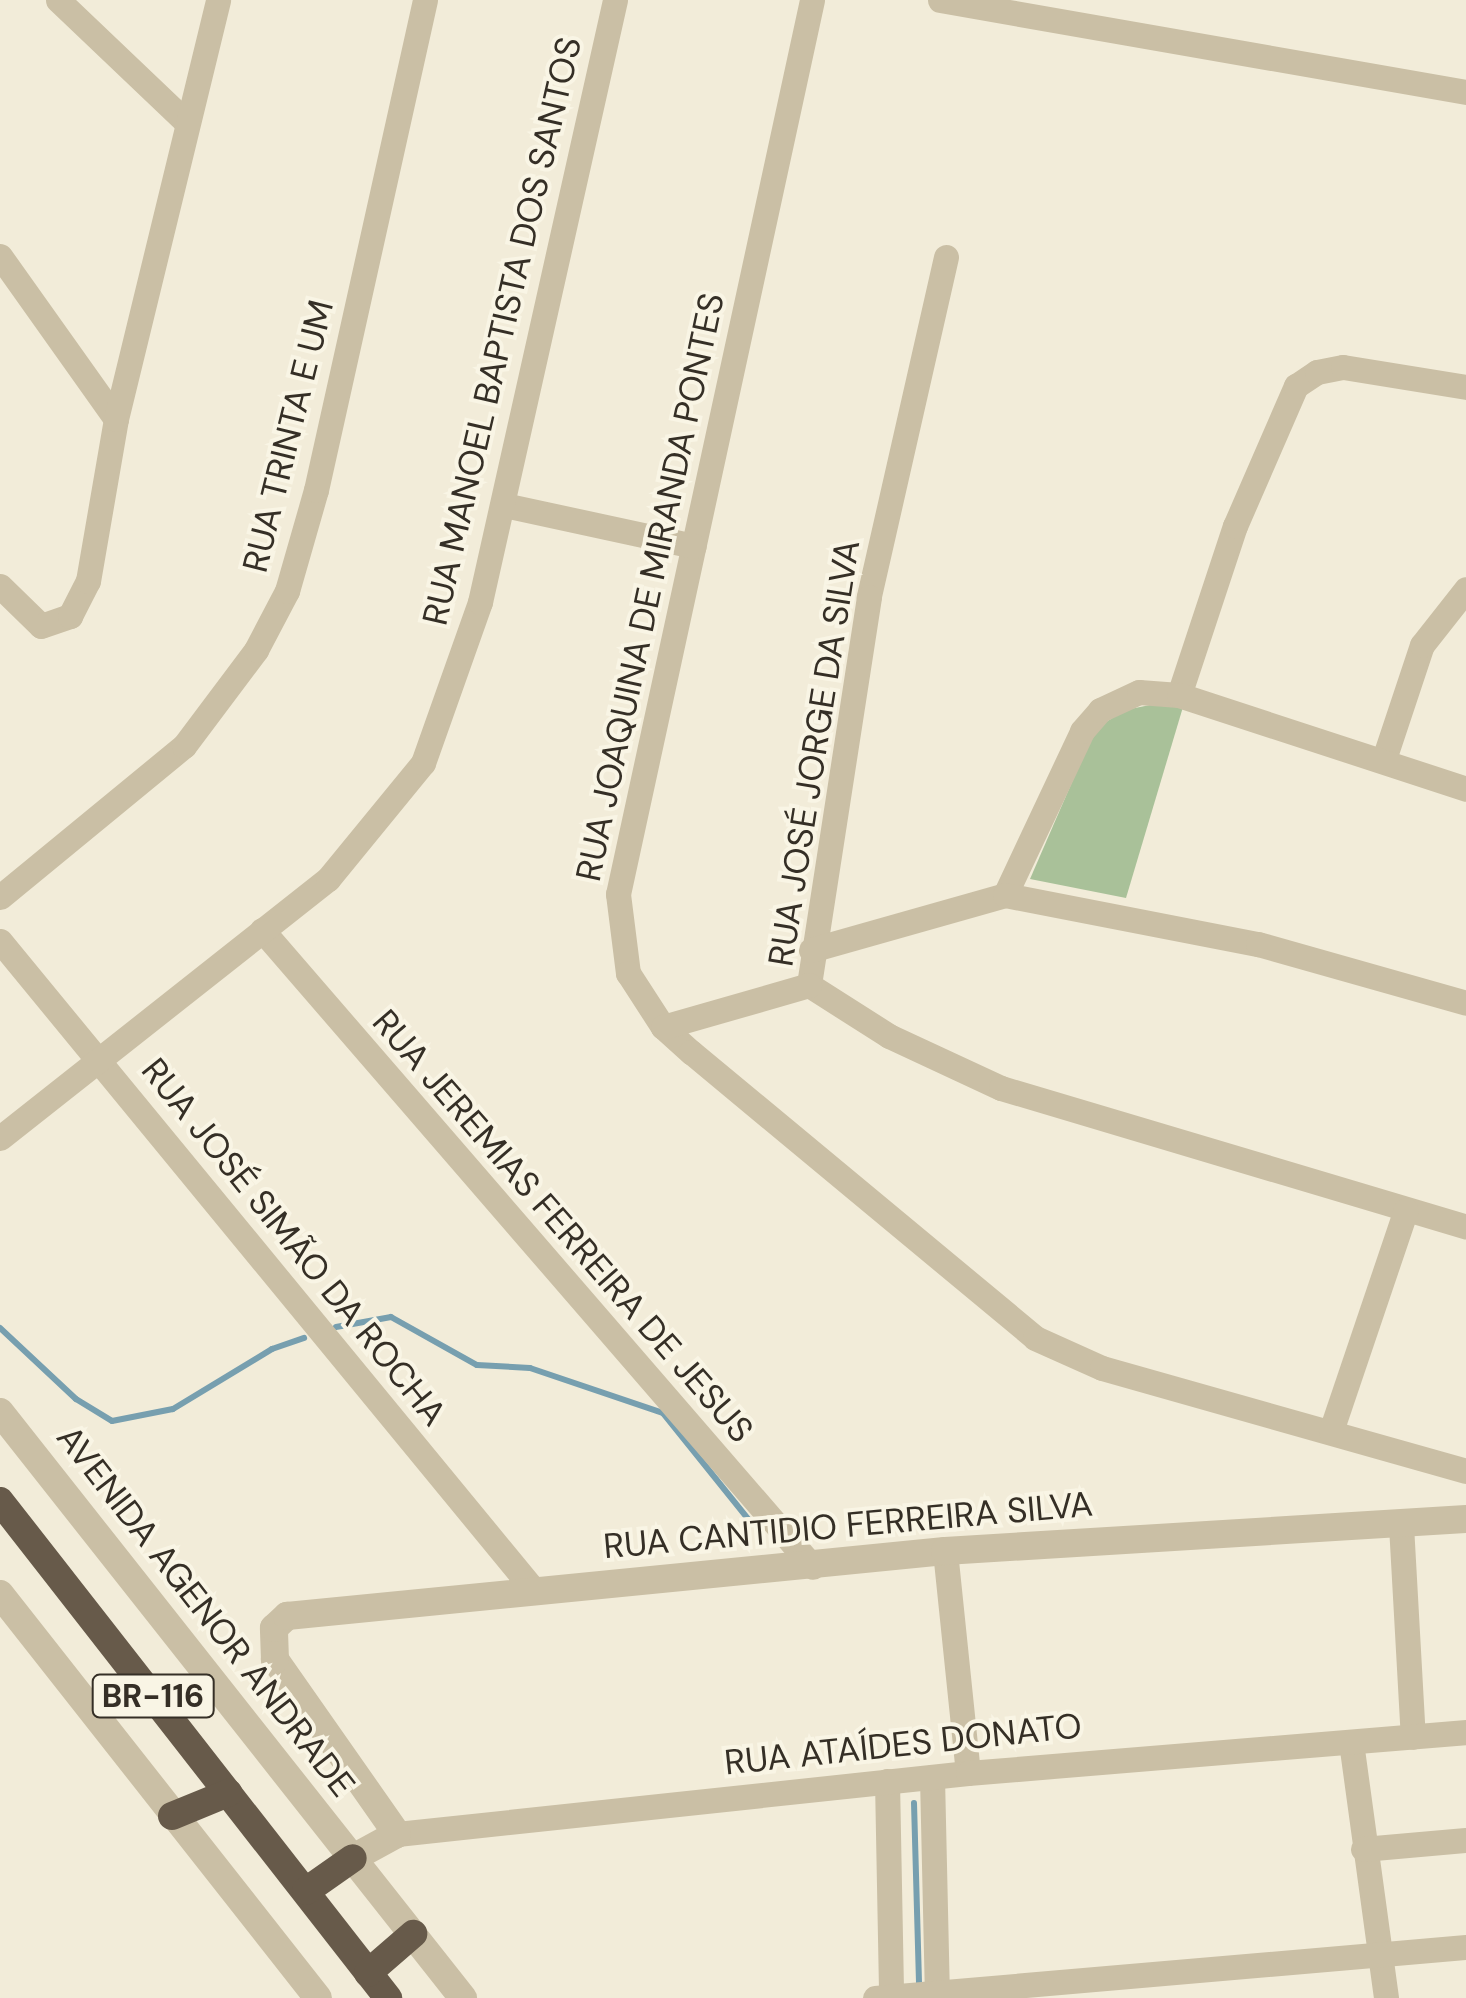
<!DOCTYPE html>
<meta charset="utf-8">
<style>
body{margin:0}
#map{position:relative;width:1466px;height:1998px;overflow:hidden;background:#f2ecd9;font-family:"DM Sans",sans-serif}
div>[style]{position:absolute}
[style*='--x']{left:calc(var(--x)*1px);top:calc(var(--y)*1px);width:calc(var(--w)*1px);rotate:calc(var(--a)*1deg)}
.green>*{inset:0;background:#a9c199}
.stream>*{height:6px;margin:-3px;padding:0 3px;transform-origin:3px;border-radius:3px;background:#779faf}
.minor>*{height:25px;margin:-12.5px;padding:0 12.5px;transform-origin:12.5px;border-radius:12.5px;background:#cabfa5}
.tertiary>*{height:28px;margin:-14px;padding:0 14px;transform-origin:14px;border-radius:14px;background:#cabfa5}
.trunk>*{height:28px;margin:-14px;padding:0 14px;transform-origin:14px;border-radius:14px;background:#675a4a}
span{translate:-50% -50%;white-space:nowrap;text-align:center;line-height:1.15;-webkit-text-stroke:8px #f9f5e5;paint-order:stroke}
.shield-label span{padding:2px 8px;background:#f9f5e5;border:2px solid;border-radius:8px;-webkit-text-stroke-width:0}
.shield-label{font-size:32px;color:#352f26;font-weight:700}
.street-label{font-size:35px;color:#352f26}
</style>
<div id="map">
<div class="green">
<i style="clip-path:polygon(1155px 704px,1183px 707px,1126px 898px,1030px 879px,1095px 729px,1125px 710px)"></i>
</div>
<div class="stream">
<i style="--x:336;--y:1327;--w:56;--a:-10.3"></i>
<i style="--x:391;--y:1317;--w:98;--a:29.2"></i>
<i style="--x:477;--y:1365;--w:53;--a:3.2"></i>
<i style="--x:530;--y:1368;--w:140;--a:18.7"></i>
<i style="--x:663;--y:1413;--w:137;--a:51.2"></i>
<i style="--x:0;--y:1328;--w:104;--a:43.1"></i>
<i style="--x:76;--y:1399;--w:42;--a:31.4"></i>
<i style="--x:112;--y:1421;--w:62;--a:-11.1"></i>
<i style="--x:173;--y:1409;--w:116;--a:-31.2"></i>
<i style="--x:272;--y:1349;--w:34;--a:-19"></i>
<i style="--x:914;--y:1803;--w:184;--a:88.4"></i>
</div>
<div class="minor">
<i style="--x:58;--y:0;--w:178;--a:43.6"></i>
<i style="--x:812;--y:0;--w:915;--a:102.24"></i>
<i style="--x:618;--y:894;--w:80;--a:82.8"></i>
<i style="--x:628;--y:973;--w:64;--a:57.1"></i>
<i style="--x:663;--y:1027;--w:38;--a:42"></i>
<i style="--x:691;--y:1052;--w:447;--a:39.7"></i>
<i style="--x:1035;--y:1338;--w:73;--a:24.1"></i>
<i style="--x:1102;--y:1368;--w:378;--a:15.8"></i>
<i style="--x:940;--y:0;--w:534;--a:9.92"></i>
<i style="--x:0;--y:256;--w:200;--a:54.6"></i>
<i style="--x:946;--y:257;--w:349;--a:102.8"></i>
<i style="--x:869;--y:597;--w:393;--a:98.8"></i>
<i style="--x:809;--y:985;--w:95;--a:32.5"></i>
<i style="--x:889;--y:1036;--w:123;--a:24.9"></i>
<i style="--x:1001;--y:1088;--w:485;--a:16.6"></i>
<i style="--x:504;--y:505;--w:194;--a:12.2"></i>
<i style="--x:0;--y:586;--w:57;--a:44.3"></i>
<i style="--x:41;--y:626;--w:31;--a:-19"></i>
<i style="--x:70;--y:616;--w:39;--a:-63"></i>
<i style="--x:88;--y:581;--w:164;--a:-80.2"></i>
<i style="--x:116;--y:419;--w:431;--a:-76.3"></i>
<i style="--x:1179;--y:695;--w:178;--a:-71.7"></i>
<i style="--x:1235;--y:526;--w:153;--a:-66.5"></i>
<i style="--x:1296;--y:386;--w:25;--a:-34"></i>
<i style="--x:1317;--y:372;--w:26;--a:-11"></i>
<i style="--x:1343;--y:367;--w:125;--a:9.2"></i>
<i style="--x:1384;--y:759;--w:120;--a:-71.6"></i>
<i style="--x:1422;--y:645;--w:71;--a:-51.8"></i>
<i style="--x:1005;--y:895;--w:181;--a:-64.8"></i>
<i style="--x:1082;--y:731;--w:28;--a:-49"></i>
<i style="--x:1100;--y:710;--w:43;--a:-24.8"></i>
<i style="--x:1139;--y:692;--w:40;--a:4.3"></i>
<i style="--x:1179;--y:695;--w:302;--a:18.1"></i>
<i style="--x:0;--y:897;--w:238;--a:-39.4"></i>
<i style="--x:184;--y:746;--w:120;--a:-53.1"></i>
<i style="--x:256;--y:650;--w:67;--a:-62.3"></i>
<i style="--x:287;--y:591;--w:105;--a:-74"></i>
<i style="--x:316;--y:490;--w:502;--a:-77.46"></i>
<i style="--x:262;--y:930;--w:842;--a:49.14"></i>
<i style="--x:0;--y:941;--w:838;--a:50.57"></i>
<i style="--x:811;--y:950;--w:202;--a:-15.8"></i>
<i style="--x:1005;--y:895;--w:258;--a:11"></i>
<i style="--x:1258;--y:944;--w:216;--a:15.8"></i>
<i style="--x:663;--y:1027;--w:152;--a:-16"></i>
<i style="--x:0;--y:1138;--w:418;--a:-38.3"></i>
<i style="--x:328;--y:879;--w:150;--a:-50.7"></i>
<i style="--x:423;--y:763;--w:171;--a:-70.5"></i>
<i style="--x:480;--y:602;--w:617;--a:-77.36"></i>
<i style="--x:1331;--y:1431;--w:233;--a:-71.3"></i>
<i style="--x:1401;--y:1525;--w:212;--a:86.8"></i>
<i style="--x:945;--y:1551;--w:223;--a:84.1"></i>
<i style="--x:1351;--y:1742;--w:258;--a:82.2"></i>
<i style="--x:932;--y:1777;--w:221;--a:88.7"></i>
<i style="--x:887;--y:1781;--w:217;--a:88.9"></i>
<i style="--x:397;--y:1834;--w:574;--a:-6.1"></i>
<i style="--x:968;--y:1773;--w:500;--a:-4.7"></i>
<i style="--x:1363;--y:1849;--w:103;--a:-5"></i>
<i style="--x:875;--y:1998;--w:593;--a:-4.93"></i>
</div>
<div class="tertiary">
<i style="--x:0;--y:1412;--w:747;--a:51.69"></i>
<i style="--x:0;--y:1594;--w:514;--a:51.79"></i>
<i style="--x:353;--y:1858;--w:50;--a:-28.6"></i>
<i style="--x:397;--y:1834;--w:213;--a:-125"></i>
<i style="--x:275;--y:1660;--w:32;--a:-92"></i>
<i style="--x:274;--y:1628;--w:18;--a:-43"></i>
<i style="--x:287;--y:1616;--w:661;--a:-5.64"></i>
<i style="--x:945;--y:1551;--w:522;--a:-3.51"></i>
</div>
<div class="trunk">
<i style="--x:0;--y:1501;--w:631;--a:52.02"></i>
<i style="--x:172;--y:1816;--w:61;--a:-22.3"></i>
<i style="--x:306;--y:1891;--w:57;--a:-35.1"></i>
<i style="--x:368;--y:1973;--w:60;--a:-40.9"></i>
</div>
<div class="shield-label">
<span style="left:153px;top:1696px">BR-116</span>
</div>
<div class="street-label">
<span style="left:502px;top:331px;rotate:-77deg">RUA MANOEL BAPTISTA DOS SANTOS</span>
<span style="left:288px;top:436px;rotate:-76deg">RUA TRINTA E UM</span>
<span style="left:650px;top:587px;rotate:-78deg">RUA JOAQUINA DE MIRANDA PONTES</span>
<span style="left:814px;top:753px;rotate:-81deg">RUA JOSÉ JORGE DA SILVA</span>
<span style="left:563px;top:1226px;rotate:49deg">RUA JEREMIAS FERREIRA DE JESUS</span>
<span style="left:294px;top:1242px;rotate:51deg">RUA JOSÉ SIMÃO DA ROCHA</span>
<span style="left:848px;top:1525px;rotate:-5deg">RUA CANTIDIO FERREIRA SILVA</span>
<span style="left:206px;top:1611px;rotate:52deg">AVENIDA AGENOR ANDRADE</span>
<span style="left:903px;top:1744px;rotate:-6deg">RUA ATAÍDES DONATO</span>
</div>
</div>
